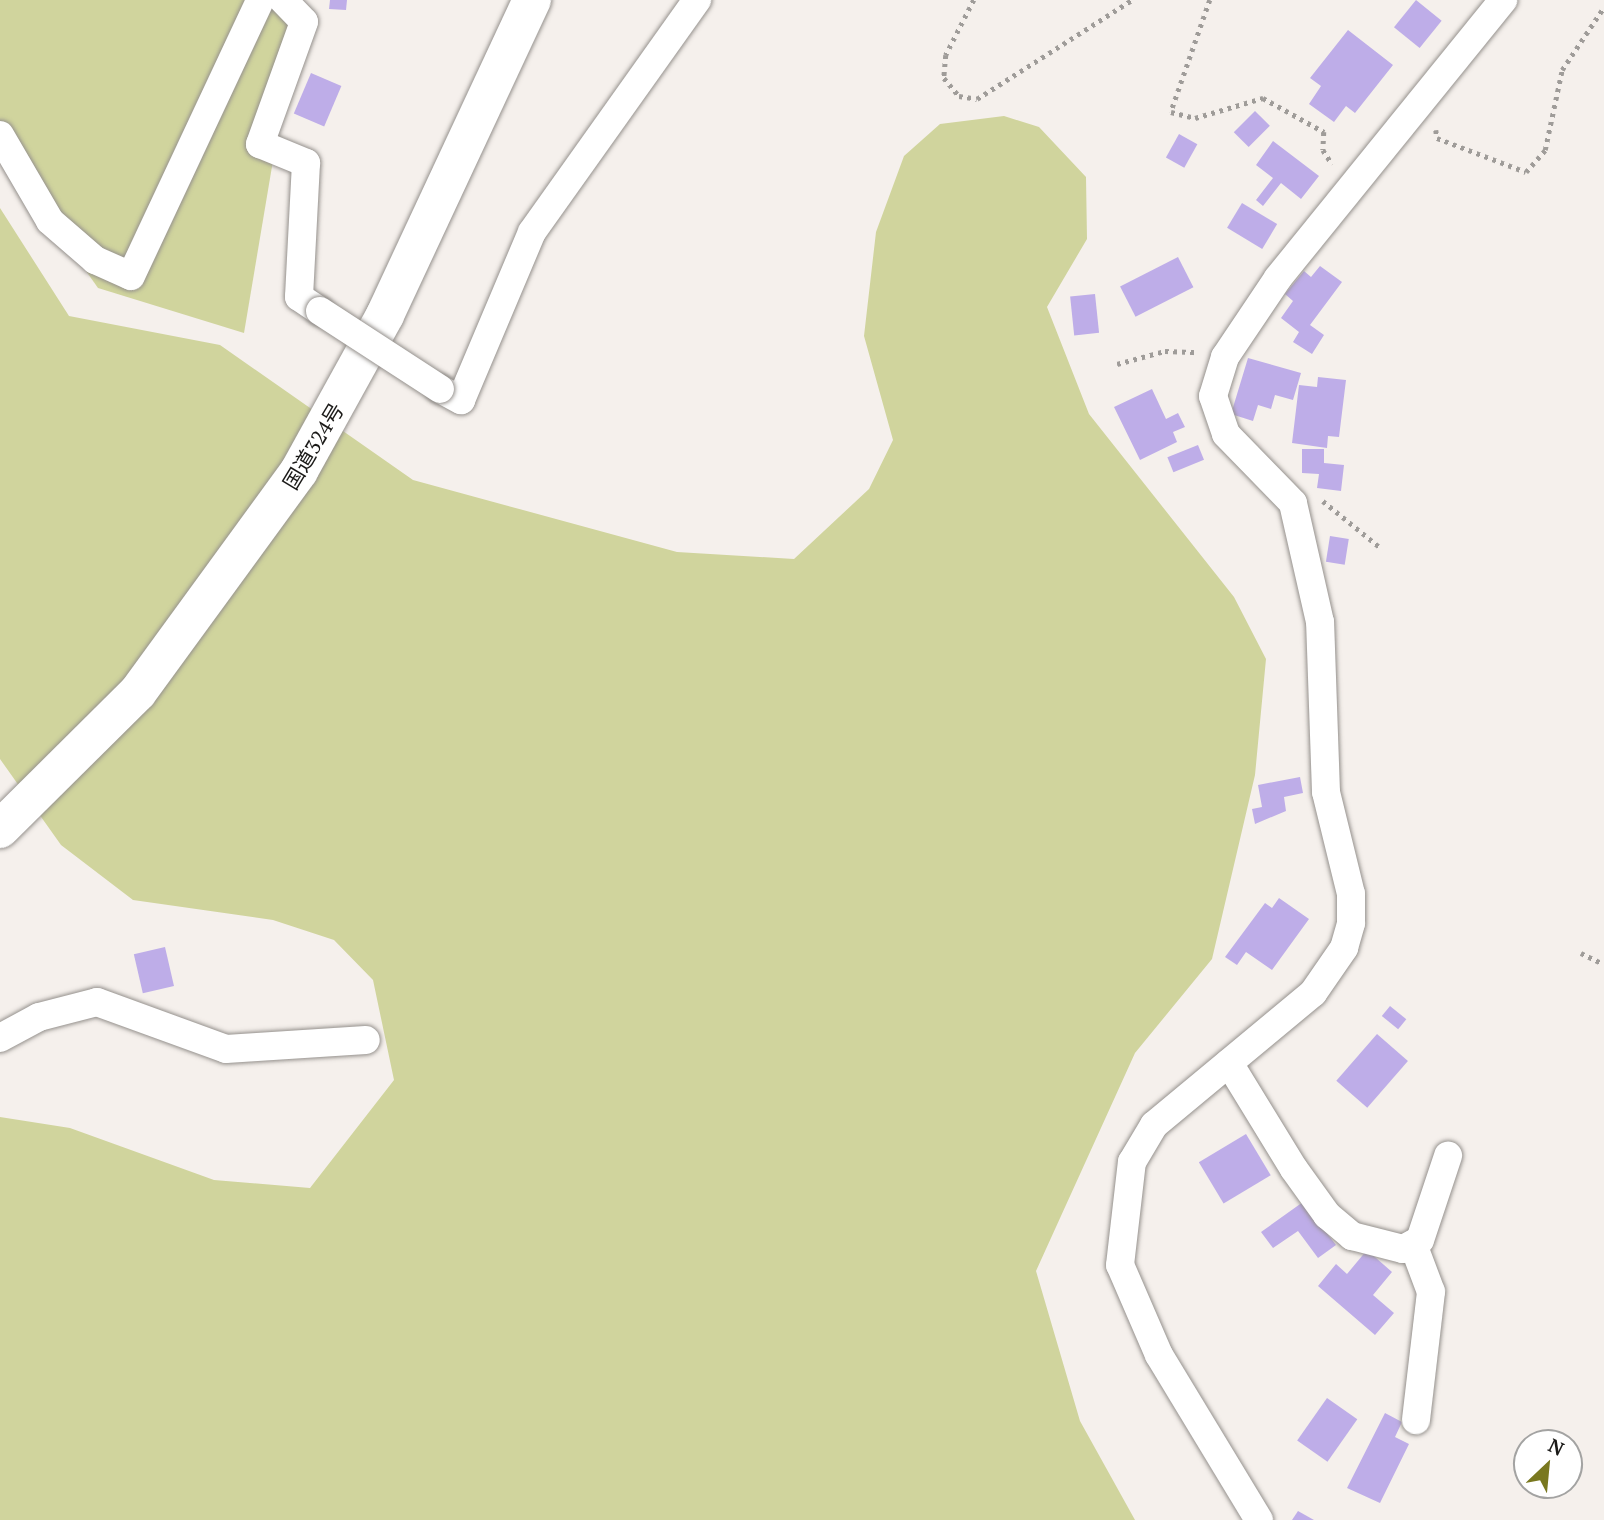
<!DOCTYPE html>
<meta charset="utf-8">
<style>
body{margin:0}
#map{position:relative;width:1604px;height:1520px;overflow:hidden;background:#f5f0ec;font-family:"PT Serif","Noto Sans JP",serif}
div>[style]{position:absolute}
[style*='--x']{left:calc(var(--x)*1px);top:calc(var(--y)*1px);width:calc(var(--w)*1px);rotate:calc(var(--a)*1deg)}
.green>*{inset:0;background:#d0d49d}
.building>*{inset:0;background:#beade8;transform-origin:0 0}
.path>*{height:4.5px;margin-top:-2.25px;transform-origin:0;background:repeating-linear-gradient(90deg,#9f9c99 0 3.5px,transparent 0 8.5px)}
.roads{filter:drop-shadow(0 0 2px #95918d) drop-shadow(0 0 2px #95918d)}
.street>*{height:28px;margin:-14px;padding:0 14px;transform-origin:14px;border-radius:14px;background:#fff}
.highway>*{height:38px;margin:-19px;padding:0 19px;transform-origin:19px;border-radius:19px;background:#fff}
.bridges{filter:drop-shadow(0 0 2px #95918d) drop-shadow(0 0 2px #95918d)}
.street-bridge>*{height:28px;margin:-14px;padding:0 14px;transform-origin:14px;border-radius:14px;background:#fff}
span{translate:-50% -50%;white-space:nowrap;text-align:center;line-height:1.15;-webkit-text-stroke:7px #fff;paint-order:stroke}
.street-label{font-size:21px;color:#1a1917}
.north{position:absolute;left:1513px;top:1429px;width:70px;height:70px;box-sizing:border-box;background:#fff;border:2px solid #a3a3a2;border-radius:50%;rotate:26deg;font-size:19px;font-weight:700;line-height:28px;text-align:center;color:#1a1917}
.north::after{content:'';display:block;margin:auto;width:24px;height:32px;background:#79781f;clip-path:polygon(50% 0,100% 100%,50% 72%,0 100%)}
</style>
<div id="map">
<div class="green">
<i style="clip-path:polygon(0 0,300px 0,244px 333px,98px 288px,0 149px)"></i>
<i style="clip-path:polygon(1004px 116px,1039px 127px,1086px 177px,1087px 239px,1047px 307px,1089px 414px,1234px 597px,1266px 659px,1255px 775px,1212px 959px,1135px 1053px,1036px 1271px,1080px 1421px,1135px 1520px,0 1520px,0 1117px,70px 1128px,214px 1180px,310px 1188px,394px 1080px,373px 980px,334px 940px,273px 920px,133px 900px,61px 845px,0 759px,0 208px,69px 316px,220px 345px,413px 480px,677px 552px,794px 559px,869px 489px,893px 440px,864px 336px,876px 232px,904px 156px,940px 124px)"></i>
</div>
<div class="building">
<i style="clip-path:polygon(330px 0,347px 0,346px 10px,329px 9px)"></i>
<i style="left:1416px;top:0;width:33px;height:35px;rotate:39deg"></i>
<i style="clip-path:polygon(1348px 30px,1393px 65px,1355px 113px,1346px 106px,1334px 122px,1309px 104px,1321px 86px,1310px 78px)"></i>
<i style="left:311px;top:73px;width:33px;height:44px;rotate:23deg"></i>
<i style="left:1255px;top:111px;width:21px;height:30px;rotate:45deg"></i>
<i style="left:1179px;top:134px;width:21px;height:27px;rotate:29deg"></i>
<i style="clip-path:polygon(1273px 141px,1319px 176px,1301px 199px,1281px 183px,1263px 206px,1256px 200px,1273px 178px,1256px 165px)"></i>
<i style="left:1242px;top:203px;width:41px;height:29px;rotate:31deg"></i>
<i style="left:1178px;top:257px;width:34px;height:65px;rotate:63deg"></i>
<i style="clip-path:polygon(1320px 266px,1342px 282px,1310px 325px,1324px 335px,1312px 354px,1293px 342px,1299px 332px,1281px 318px,1293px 301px,1285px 294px,1304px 271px,1311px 277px)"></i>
<i style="left:1095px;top:294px;width:39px;height:25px;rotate:84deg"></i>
<i style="clip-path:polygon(1248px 358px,1301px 373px,1293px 400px,1275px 395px,1271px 409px,1258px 405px,1253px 421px,1231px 414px)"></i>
<i style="clip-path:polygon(1318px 377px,1346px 380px,1339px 437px,1328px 436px,1327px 448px,1292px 443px,1299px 385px,1317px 387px)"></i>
<i style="clip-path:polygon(1152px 389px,1166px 419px,1178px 413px,1185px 427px,1173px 432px,1177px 442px,1140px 460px,1114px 407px)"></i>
<i style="left:1198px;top:445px;width:16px;height:33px;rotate:68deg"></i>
<i style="clip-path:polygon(1302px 449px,1324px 449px,1324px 463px,1344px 465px,1341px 491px,1317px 488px,1319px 474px,1302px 473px)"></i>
<i style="left:1330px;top:536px;width:19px;height:26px;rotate:9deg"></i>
<i style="clip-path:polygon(1300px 777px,1303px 793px,1284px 797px,1286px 811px,1255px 824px,1252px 809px,1262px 807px,1258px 785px)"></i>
<i style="clip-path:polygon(1279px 898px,1309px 919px,1272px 970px,1246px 952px,1237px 965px,1225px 957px,1265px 903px,1272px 908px)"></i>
<i style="left:165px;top:947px;width:40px;height:32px;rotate:77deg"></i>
<i style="left:1390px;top:1006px;width:21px;height:13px;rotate:39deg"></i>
<i style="left:1377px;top:1034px;width:41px;height:62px;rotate:41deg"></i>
<i style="left:1246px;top:1134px;width:48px;height:55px;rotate:59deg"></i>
<i style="clip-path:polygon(1303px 1202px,1336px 1245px,1318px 1258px,1298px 1231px,1273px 1248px,1261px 1232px)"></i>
<i style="clip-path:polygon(1367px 1250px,1392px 1272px,1373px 1295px,1394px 1313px,1375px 1335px,1318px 1286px,1336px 1264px,1347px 1274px)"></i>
<i style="left:1327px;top:1398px;width:37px;height:52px;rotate:35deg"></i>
<i style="clip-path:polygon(1385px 1413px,1402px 1422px,1395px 1437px,1409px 1444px,1380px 1503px,1347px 1488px)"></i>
<i style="clip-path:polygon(1298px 1511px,1314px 1520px,1292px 1520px)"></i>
</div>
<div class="path">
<i style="--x:974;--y:0;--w:62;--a:117"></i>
<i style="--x:946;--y:55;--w:23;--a:95"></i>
<i style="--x:944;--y:78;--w:23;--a:50"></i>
<i style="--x:959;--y:96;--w:18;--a:9"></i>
<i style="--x:977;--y:99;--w:184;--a:-32.6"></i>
<i style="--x:1210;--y:0;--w:119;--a:109.2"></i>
<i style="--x:1171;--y:112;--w:25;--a:14"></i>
<i style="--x:1195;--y:118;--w:71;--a:-16.4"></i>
<i style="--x:1263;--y:98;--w:70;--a:29.1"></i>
<i style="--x:1324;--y:132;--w:18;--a:93"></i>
<i style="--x:1323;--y:150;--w:17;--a:57"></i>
<i style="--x:1436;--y:130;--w:8;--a:83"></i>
<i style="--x:1437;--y:138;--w:95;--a:20.9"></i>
<i style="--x:1526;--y:172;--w:29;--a:-49"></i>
<i style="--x:1545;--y:150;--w:82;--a:-78"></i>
<i style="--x:1562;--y:70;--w:76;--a:-56.3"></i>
<i style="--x:1117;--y:364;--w:50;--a:-15.2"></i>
<i style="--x:1165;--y:351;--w:34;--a:2"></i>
<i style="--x:1323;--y:501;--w:76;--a:39.1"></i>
<i style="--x:1581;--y:953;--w:25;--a:26"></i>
</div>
<div class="roads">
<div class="street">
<i style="--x:283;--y:0;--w:30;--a:46"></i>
<i style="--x:304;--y:22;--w:130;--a:109.8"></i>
<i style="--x:260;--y:144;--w:50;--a:22.4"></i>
<i style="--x:306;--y:163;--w:134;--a:93"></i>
<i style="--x:299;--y:297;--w:25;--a:34"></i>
<i style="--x:0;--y:135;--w:99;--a:59.8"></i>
<i style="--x:50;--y:221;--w:60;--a:40.9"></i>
<i style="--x:95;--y:260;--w:39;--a:24"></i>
<i style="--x:131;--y:276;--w:305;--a:-64.9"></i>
<i style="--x:440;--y:389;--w:24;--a:28"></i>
<i style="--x:461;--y:400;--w:182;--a:-67.1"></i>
<i style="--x:532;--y:232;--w:285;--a:-54.6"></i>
<i style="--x:0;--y:1038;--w:44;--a:-28.3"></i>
<i style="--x:39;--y:1017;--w:60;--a:-14.5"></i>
<i style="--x:97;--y:1002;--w:137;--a:20"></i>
<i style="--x:226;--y:1049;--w:140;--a:-3.7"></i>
<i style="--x:1229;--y:1063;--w:124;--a:58.5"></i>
<i style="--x:1294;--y:1169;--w:57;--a:54.3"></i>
<i style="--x:1327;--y:1215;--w:33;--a:40"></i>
<i style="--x:1352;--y:1236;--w:53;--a:14.3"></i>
<i style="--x:1403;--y:1249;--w:19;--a:-28"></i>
<i style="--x:1420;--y:1240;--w:89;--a:-71.6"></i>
<i style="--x:1413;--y:1244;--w:51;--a:69.4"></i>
<i style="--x:1431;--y:1292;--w:129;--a:96.7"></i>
<i style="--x:1259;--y:1520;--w:193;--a:-121.2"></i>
<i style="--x:1159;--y:1355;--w:98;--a:-113.4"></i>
<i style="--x:1120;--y:1265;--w:104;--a:-83.4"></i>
<i style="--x:1132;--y:1162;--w:43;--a:-59.3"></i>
<i style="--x:1154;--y:1125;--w:207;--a:-39.7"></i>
<i style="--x:1313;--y:993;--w:55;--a:-55.4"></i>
<i style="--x:1344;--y:948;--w:26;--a:-74"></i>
<i style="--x:1351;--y:923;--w:29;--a:-90"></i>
<i style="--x:1351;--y:894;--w:105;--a:-103.8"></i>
<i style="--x:1326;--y:792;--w:170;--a:-92"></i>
<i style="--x:1320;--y:622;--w:122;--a:-102.8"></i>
<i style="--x:1293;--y:503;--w:96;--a:-134.2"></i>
<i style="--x:1226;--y:434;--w:40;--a:-108.9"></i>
<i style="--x:1213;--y:396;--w:41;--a:-72.9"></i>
<i style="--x:1225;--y:357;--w:95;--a:-56.1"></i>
<i style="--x:1278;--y:278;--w:358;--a:-51"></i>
</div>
<div class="highway">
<i style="--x:0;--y:829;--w:194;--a:-44.8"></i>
<i style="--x:138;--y:692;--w:273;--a:-53.9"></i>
<i style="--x:299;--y:471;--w:178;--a:-61.1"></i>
<i style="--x:385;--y:315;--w:348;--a:-65"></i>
</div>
</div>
<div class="bridges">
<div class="street-bridge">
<i style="--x:320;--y:311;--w:143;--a:33"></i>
</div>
</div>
<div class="street-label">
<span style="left:313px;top:446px;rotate:-59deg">国道324号</span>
</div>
<div class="north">N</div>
</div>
